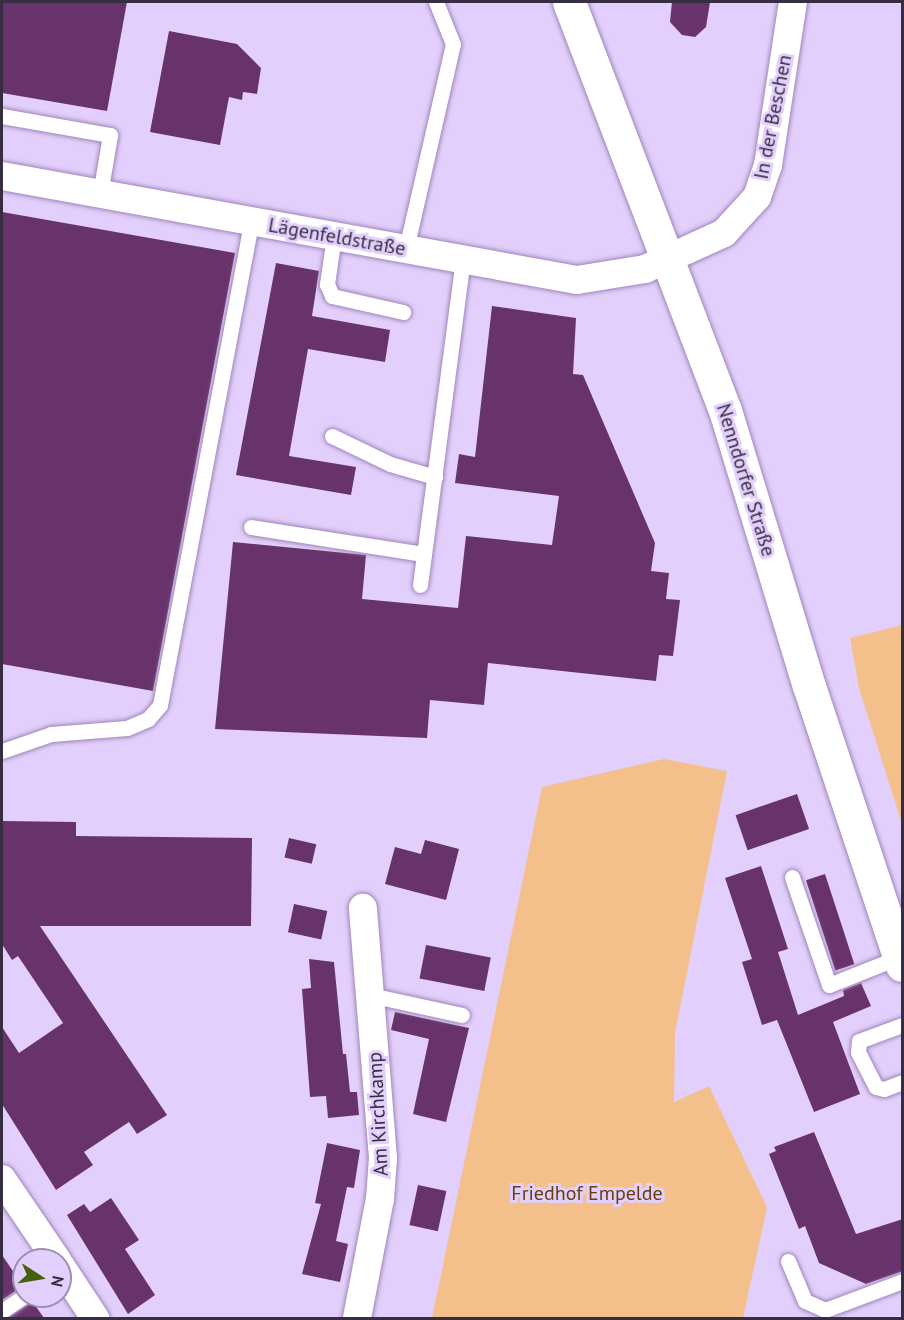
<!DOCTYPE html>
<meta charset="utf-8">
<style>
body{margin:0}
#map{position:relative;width:904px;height:1320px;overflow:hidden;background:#e3cffb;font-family:"PT Sans",sans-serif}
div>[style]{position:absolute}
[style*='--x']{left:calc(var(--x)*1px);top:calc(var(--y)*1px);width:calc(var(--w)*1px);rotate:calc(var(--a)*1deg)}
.green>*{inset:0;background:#f3c08c}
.building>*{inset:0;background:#68336a;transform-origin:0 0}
.roads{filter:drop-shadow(0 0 2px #9f86ba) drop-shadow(0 0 2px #9f86ba)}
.service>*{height:15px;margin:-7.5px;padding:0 7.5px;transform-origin:7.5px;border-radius:7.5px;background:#fff}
.minor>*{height:28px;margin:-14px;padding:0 14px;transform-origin:14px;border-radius:14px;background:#fff}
.tertiary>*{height:33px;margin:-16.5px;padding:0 16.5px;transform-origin:16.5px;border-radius:16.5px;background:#fff}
span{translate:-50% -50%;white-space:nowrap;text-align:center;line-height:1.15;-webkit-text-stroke:6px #e3cffb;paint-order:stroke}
.street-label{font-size:20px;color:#372d43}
.park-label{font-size:20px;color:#673e0b}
.frame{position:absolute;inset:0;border:3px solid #372d43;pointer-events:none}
.north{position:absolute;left:12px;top:1248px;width:60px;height:60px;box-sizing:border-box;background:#e3cffb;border:2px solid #9e8eb1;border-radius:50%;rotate:102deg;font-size:16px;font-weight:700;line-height:24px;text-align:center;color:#372d43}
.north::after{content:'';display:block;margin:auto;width:21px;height:27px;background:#465f0d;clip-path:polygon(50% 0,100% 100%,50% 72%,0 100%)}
</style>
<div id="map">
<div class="green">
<i style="clip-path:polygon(902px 625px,902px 824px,859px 688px,850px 638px)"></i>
<i style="clip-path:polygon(664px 759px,727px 771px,675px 1033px,674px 1102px,709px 1086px,767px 1207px,743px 1318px,432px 1318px,542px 787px)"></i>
</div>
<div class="building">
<i style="clip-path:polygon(2px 2px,127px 2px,107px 111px,2px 93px)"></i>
<i style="clip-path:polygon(672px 2px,710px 2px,706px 27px,695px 37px,682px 35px,670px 22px)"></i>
<i style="clip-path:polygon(169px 31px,237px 44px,261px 68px,257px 94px,243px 92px,242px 100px,229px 97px,220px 145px,150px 132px)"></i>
<i style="clip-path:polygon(2px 212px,235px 253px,153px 691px,2px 664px)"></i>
<i style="clip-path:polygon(276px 263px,319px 271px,312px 316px,390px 330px,385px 362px,308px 349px,289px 456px,356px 467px,351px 495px,236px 475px)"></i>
<i style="clip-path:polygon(492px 306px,576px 318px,573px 374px,583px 375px,655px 543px,651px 571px,669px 573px,666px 599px,680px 600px,673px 656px,659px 655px,656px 681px,488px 663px,484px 705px,430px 700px,427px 738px,215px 729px,233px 542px,366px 555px,362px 599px,458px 608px,466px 536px,552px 545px,559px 496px,455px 483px,459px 454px,475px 457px)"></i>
<i style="left:797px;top:794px;width:37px;height:65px;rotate:71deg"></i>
<i style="clip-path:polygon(2px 821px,76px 822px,76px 836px,252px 838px,251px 926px,40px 926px,167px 1115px,137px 1134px,129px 1122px,84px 1152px,93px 1165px,56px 1190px,2px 1104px,2px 1027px,19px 1053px,63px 1023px,18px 956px,12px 960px,2px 944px)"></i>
<i style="left:289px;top:838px;width:28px;height:20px;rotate:13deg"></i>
<i style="clip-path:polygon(425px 840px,459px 849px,446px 900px,385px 884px,395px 847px,421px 854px)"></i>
<i style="clip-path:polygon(761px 866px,788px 949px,778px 952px,798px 1015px,844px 996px,843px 990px,861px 983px,871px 1006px,833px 1022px,860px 1094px,814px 1112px,777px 1020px,762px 1025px,742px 962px,752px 959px,725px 878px)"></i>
<i style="left:825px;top:874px;width:95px;height:20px;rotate:72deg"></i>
<i style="left:294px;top:904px;width:34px;height:29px;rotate:12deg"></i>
<i style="left:426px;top:945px;width:66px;height:34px;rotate:11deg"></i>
<i style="clip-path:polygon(309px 959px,334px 962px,343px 1054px,346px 1054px,350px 1092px,357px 1092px,359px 1115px,328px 1118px,326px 1096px,310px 1097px,302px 989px,311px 988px)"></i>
<i style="clip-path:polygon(395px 1012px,469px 1028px,446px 1122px,413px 1114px,429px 1039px,391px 1030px)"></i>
<i style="clip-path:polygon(814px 1132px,856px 1234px,903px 1219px,903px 1271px,866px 1284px,819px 1263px,805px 1226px,799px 1229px,769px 1154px,776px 1151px,774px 1147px)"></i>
<i style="clip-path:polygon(327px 1143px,360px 1150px,354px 1188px,347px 1187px,336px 1241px,348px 1244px,340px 1282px,302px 1274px,321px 1204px,315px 1203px)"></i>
<i style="left:418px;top:1185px;width:29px;height:41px;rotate:12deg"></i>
<i style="clip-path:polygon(111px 1198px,139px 1240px,125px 1249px,155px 1295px,128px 1314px,67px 1215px,84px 1204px,90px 1212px)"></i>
<i style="clip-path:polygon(2px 1255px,23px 1286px,2px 1300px)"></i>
<i style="clip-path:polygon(32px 1301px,44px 1318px,8px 1318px,29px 1304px)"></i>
</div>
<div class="roads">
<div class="service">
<i style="--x:2;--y:116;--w:110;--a:10"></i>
<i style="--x:110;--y:135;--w:60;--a:99.6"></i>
<i style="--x:334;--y:236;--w:49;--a:98.3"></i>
<i style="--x:327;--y:284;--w:13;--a:67"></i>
<i style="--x:332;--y:296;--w:73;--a:12.7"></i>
<i style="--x:406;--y:249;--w:210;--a:-77.1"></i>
<i style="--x:453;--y:44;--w:45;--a:-112"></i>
<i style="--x:332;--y:436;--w:64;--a:25.8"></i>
<i style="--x:390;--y:464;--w:47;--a:16.1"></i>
<i style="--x:251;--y:527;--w:175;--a:8.9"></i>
<i style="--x:420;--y:585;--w:328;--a:-82.5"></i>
<i style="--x:2;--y:751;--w:52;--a:-19.1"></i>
<i style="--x:51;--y:734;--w:76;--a:-4.5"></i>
<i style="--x:127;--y:728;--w:23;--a:-23"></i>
<i style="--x:148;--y:719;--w:18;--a:-49"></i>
<i style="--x:160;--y:705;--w:491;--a:-79.3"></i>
<i style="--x:792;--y:877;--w:114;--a:71.1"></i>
<i style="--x:829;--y:985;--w:79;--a:-21.7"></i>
<i style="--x:370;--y:995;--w:94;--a:12.3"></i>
<i style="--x:902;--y:1025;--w:46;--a:159.6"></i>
<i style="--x:859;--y:1041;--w:11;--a:95"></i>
<i style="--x:858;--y:1052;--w:39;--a:63"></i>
<i style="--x:876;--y:1087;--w:8;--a:14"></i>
<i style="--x:884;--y:1089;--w:19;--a:-21"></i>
<i style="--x:788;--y:1261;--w:43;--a:67"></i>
<i style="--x:805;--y:1301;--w:22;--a:24"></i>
<i style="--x:825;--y:1310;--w:82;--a:-20.6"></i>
<i style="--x:2;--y:1311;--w:27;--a:-34"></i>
</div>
<div class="minor">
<i style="--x:2;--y:176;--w:584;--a:10.25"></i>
<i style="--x:577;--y:280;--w:69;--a:-9.2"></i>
<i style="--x:645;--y:269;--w:87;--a:-24.5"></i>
<i style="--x:724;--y:233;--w:49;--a:-47.5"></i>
<i style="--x:757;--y:197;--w:34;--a:-71"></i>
<i style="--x:768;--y:165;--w:165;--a:-81.3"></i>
<i style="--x:2;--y:1179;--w:98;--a:55.8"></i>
<i style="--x:60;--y:1265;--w:64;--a:56.6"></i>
<i style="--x:357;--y:1318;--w:121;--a:-79.1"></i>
<i style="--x:380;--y:1199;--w:41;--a:-85.8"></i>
<i style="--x:383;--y:1158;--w:251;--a:-94.6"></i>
</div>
<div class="tertiary">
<i style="--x:569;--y:2;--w:437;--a:69.1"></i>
<i style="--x:725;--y:410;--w:288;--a:73.1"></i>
<i style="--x:809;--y:686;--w:294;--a:71.6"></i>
</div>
</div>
<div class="street-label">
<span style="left:773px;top:117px;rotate:-79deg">In der Beschen</span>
<span style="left:337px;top:237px;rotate:10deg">Lägenfeldstraße</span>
<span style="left:746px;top:480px;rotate:73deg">Nenndorfer Straße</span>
<span style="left:378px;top:1114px;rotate:-93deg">Am Kirchkamp</span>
</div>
<div class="park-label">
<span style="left:587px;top:1193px">Friedhof Empelde</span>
</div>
<div class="frame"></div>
<div class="north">N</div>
</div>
